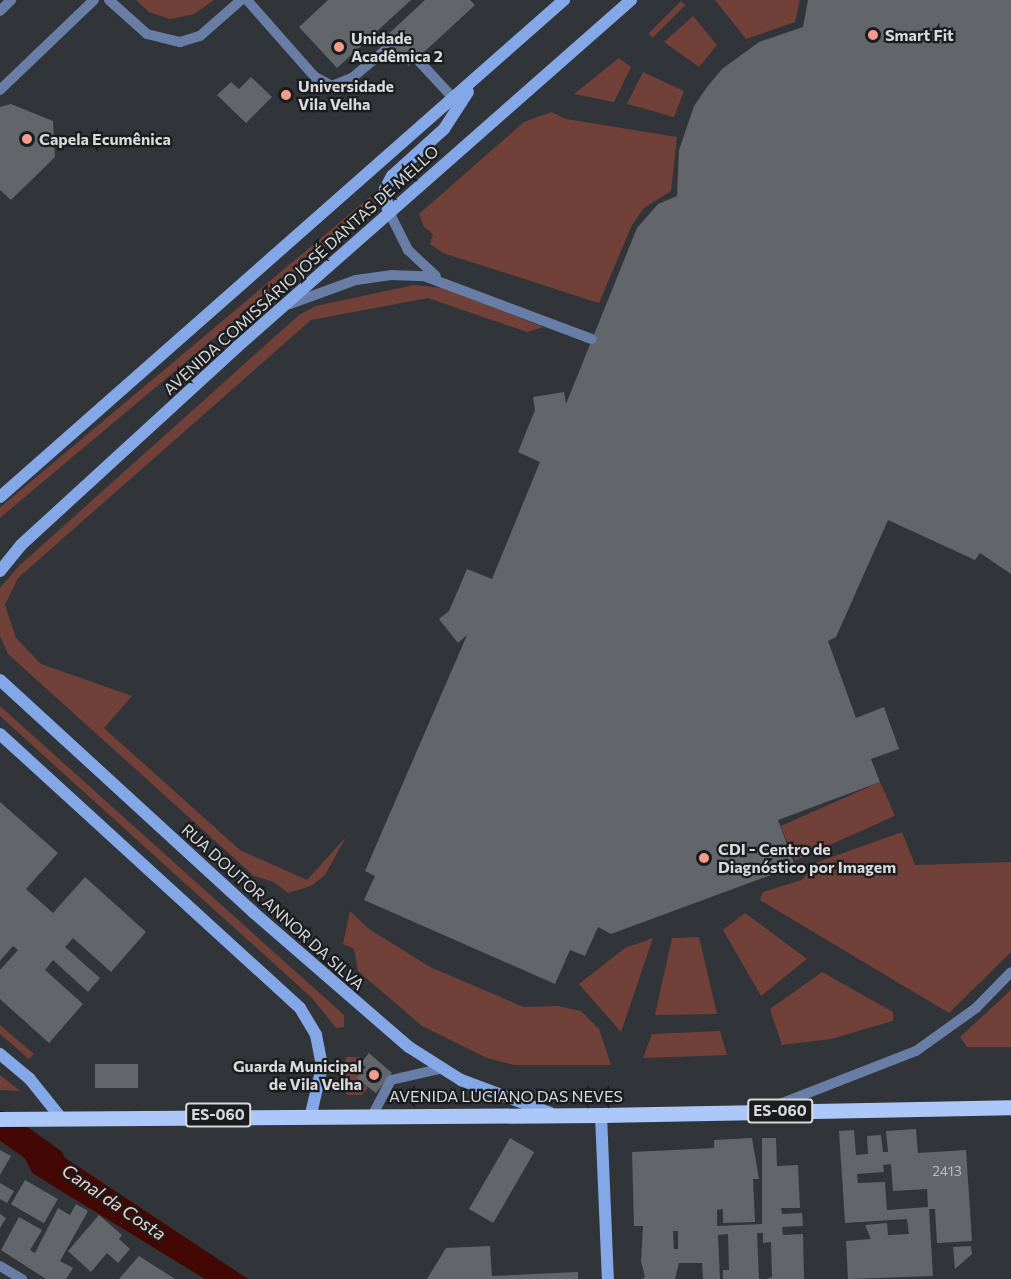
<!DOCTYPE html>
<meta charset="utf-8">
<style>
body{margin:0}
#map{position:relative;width:1011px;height:1279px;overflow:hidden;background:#313439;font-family:Commissioner,sans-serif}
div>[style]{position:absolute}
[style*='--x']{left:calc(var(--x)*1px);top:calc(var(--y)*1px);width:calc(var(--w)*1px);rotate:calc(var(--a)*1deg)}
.green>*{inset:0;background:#714139;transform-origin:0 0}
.water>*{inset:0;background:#430803}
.canal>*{height:27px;margin:-13.5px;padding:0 13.5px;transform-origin:13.5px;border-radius:13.5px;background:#430803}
.building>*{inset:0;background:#62666b;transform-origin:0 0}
.lane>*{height:10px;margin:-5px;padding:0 5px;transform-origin:5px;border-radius:5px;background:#687ea6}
.secondary>*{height:12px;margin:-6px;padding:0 6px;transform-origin:6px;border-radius:6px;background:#84a7e7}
.primary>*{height:15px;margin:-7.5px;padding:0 7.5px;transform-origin:7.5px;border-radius:7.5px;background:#acc8f9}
.dots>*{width:16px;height:16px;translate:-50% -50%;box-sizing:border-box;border:3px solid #1a1c1e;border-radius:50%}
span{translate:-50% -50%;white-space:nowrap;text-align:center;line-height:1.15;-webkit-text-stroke:4.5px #1a1c1e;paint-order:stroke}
.number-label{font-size:14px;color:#babcc0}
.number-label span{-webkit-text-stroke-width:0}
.shield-label span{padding:2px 4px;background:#1a1c1e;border:2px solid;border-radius:4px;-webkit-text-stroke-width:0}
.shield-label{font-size:15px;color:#d7d9dc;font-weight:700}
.poi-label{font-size:16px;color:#d7d9dc;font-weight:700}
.left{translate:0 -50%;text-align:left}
.right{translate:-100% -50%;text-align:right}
.street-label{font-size:16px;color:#d7d9dc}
.water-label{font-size:18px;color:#f8cfc7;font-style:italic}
</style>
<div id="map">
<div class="green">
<i style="clip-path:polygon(136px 0,214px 0,194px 14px,170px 19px,149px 12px)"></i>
<i style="clip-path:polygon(715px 0,800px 0,795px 22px,746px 39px)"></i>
<i style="left:681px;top:1px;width:6px;height:46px;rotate:45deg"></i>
<i style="clip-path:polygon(693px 16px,717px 45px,699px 67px,664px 42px)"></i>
<i style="clip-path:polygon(619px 58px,631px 67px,614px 102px,574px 94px)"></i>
<i style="clip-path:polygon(643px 72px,684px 91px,674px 117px,627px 104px)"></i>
<i style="clip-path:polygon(551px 112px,566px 119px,677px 137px,671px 191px,644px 208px,632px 225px,599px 303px,443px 253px,430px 244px,433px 234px,424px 227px,419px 214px,524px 122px)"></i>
<i style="left:370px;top:197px;width:8px;height:492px;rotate:50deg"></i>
<i style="clip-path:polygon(414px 285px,443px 288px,543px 327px,527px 332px,428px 298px,311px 320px,18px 578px,5px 605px,16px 638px,41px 664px,132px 696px,104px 728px,240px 850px,307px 880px,346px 837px,325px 875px,311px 886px,288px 893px,274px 882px,254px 876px,8px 654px,0 636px,0 588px,19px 566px,299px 315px,316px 306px)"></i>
<i style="clip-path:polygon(0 706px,344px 1015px,344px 1027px,336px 1028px,312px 998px,0 716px)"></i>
<i style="left:880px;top:782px;width:37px;height:109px;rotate:66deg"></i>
<i style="clip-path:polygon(902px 832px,915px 865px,1011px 862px,1011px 952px,949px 1013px,760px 900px,763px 892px,802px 880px,808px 873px,807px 866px)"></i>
<i style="clip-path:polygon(350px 911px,369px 929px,432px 968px,524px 1007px,558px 1006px,581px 1011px,599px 1029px,611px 1065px,514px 1065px,487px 1058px,422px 1026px,358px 971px,354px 949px,343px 944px)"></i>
<i style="clip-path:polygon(745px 913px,807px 959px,761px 996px,723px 930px)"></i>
<i style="clip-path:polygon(699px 937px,717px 1014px,655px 1015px,672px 938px)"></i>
<i style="clip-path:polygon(653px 938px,621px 1032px,579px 984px,625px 948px)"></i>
<i style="clip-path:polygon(822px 972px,893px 1012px,893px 1021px,831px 1039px,782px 1045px,770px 1009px)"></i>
<i style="clip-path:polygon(1011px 990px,1011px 1047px,967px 1047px,960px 1037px)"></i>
<i style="clip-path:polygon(0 1025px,34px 1054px,29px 1059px,0 1034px)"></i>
<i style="clip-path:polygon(720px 1031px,727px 1055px,643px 1058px,652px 1034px)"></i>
<i style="clip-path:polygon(346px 1057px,360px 1057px,356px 1062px,364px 1069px,357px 1078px,368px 1088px,362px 1095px,347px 1095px,343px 1090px)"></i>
<i style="clip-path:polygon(0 1075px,20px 1091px,0 1090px)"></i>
</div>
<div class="water">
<i style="clip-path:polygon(4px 1140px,38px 1140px,248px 1279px,205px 1279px,32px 1173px,23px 1154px)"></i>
</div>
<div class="canal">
<i style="--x:0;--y:1124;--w:62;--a:35.2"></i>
</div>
<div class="building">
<i style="clip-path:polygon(328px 0,411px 0,337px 68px,299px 27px)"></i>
<i style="clip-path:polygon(425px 0,470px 0,475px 5px,409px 66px,383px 39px)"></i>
<i style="clip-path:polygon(808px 0,1011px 0,1011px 574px,980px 553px,975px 560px,888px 520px,836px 637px,828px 641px,856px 718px,884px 707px,899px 749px,871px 759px,880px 782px,778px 820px,795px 866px,611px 934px,598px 927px,585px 956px,570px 950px,555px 984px,364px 900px,375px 876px,365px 871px,467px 635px,458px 643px,439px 619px,449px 611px,467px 569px,492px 579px,540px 462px,518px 452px,535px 410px,533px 397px,564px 392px,566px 404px,637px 228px,658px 204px,677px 196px,679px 150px,694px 106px,707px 87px,722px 69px,759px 42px,803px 27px)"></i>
<i style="clip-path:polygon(251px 77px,272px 97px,246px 123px,217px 95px,231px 82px,239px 89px)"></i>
<i style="clip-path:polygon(11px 104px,53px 121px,55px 157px,11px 200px,0 190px,0 107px)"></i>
<i style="clip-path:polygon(0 802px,58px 853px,26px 889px,53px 913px,85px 877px,146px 932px,111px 972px,73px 938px,65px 947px,100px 978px,88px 992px,53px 960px,45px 970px,83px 1004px,49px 1043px,0 999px,0 970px,18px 950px,13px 946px,0 961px)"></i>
<i style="clip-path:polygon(369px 1053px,392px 1073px,376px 1093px,356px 1078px,366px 1067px,361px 1063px)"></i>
<i style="left:138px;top:1064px;width:24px;height:43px;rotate:90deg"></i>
<i style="clip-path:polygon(evenodd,916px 1129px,918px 1153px,966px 1150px,972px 1241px,937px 1243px,935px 1209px,929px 1209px,933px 1276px,848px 1279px,846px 1241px,871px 1239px,865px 1225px,887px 1223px,888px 1235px,909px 1234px,907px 1219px,845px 1223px,839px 1131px,854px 1130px,856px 1155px,868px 1154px,867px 1136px,881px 1135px,883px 1152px,888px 1152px,886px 1131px,916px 1129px,891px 1164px,893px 1191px,927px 1189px,928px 1207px,887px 1210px,885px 1182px,858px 1183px,857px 1174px,884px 1172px,883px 1165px,891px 1164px)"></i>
<i style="left:510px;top:1138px;width:28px;height:82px;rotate:30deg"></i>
<i style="clip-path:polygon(evenodd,752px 1138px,759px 1179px,753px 1179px,755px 1222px,723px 1223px,723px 1209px,717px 1210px,717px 1226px,762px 1224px,762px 1138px,776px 1138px,777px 1166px,798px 1165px,800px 1208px,781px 1208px,782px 1214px,802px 1213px,803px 1226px,782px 1227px,783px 1235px,803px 1234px,804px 1279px,766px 1279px,772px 1277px,771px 1242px,763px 1243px,763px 1233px,757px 1233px,759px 1279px,723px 1279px,723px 1270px,729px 1270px,728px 1234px,718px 1235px,720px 1279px,703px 1279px,702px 1263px,679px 1263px,675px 1279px,642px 1279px,645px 1277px,641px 1261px,643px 1226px,634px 1226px,632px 1152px,714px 1148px,714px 1140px,752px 1138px,673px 1231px,678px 1231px,678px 1249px,674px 1249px,673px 1231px)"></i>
<i style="clip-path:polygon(0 1150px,11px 1156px,0 1175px)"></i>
<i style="left:25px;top:1180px;width:38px;height:28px;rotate:30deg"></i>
<i style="clip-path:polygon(0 1183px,14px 1191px,7px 1203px,0 1199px)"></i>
<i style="clip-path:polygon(76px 1204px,88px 1211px,60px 1261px,73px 1268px,66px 1279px,46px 1279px,1px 1250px,19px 1217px,42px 1230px,30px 1250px,35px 1253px,58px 1208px,70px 1215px)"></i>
<i style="clip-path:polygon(0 1214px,6px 1218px,0 1228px)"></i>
<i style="clip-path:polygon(99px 1215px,122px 1235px,119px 1239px,130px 1249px,118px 1263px,107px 1253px,91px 1272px,68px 1251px)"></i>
<i style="clip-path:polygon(490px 1246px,492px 1276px,578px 1272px,578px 1279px,427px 1279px,446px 1248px)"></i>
<i style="clip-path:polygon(971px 1246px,972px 1254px,955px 1269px,953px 1247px)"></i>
<i style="clip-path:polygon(139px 1256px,175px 1279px,119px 1279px)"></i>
</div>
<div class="lane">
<i style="--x:109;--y:0;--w:51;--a:41.8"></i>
<i style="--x:147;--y:34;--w:34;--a:14"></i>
<i style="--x:180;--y:42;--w:21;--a:-17"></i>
<i style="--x:200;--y:36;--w:55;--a:-41.3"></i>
<i style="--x:247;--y:0;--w:103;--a:48.6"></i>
<i style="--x:315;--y:77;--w:19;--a:28"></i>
<i style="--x:332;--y:86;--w:22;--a:-22"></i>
<i style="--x:352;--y:78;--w:50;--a:-40.1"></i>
<i style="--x:0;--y:11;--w:16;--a:-45"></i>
<i style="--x:417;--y:59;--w:56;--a:47.2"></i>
<i style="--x:0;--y:90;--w:130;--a:-43.8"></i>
<i style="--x:388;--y:210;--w:45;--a:63.4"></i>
<i style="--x:408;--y:250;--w:38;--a:43"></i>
<i style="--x:290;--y:304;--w:70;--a:-20"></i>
<i style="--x:356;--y:280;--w:35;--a:-8"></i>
<i style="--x:391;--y:275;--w:33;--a:2"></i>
<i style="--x:424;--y:276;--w:179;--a:20.6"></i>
<i style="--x:767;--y:1109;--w:160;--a:-21.3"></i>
<i style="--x:916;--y:1051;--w:74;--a:-35.6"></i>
<i style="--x:976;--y:1008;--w:50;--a:-45.8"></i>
<i style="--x:373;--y:1114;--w:38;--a:-62"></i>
<i style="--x:391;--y:1080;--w:49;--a:-12.9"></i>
<i style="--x:0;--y:1266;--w:26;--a:31"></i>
</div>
<div class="secondary">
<i style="--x:388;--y:210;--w:21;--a:-98"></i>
<i style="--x:385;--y:189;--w:15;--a:-62"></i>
<i style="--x:392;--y:176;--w:70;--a:-42.1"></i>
<i style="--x:444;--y:129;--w:44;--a:-57"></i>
<i style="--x:0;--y:497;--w:752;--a:-41.39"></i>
<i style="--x:0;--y:571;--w:33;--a:-51"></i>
<i style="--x:21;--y:545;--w:293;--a:-42.5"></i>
<i style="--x:237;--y:347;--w:525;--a:-41.37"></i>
<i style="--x:0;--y:680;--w:343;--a:42.5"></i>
<i style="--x:253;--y:912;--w:206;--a:40.9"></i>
<i style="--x:409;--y:1047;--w:62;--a:32.4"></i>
<i style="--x:461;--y:1080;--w:95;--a:20.3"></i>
<i style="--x:0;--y:734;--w:406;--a:42.4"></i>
<i style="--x:300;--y:1008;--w:31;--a:59"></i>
<i style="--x:316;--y:1035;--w:33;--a:79"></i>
<i style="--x:322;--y:1067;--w:48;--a:103.2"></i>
<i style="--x:0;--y:1054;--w:38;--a:40"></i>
<i style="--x:29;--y:1078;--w:51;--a:51.3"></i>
<i style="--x:601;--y:1115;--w:164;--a:87.6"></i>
</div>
<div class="primary">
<i style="--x:0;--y:1119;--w:601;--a:-0.38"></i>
<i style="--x:601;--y:1115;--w:410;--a:-1.1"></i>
</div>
<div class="dots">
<i style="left:873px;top:35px;background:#f49d8d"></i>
<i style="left:339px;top:47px;background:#f49d8d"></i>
<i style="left:286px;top:95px;background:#f49d8d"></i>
<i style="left:27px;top:139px;background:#f49d8d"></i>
<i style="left:704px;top:858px;background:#f49d8d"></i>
<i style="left:374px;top:1075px;background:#f49d8d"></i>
</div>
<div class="number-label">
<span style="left:947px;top:1171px">2413</span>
</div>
<div class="shield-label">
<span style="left:780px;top:1111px">ES-060</span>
<span style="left:218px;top:1115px">ES-060</span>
</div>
<div class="poi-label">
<span class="left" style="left:885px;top:35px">Smart Fit</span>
<span class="left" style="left:351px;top:47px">Unidade<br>Acadêmica 2</span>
<span class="left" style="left:298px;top:95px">Universidade<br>Vila Velha</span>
<span class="left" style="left:39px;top:139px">Capela Ecumênica</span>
<span class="left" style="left:718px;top:858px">CDI - Centro de<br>Diagnóstico por Imagem</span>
<span class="right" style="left:362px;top:1075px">Guarda Municipal<br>de Vila Velha</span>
</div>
<div class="street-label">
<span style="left:301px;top:270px;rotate:-42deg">AVENIDA COMISSÁRIO JOSÉ DANTAS DE MELLO</span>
<span style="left:273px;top:907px;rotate:42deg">RUA DOUTOR ANNOR DA SILVA</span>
<span style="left:506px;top:1096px">AVENIDA LUCIANO DAS NEVES</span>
</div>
<div class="water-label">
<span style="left:114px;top:1202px;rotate:34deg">Canal da Costa</span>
</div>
</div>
